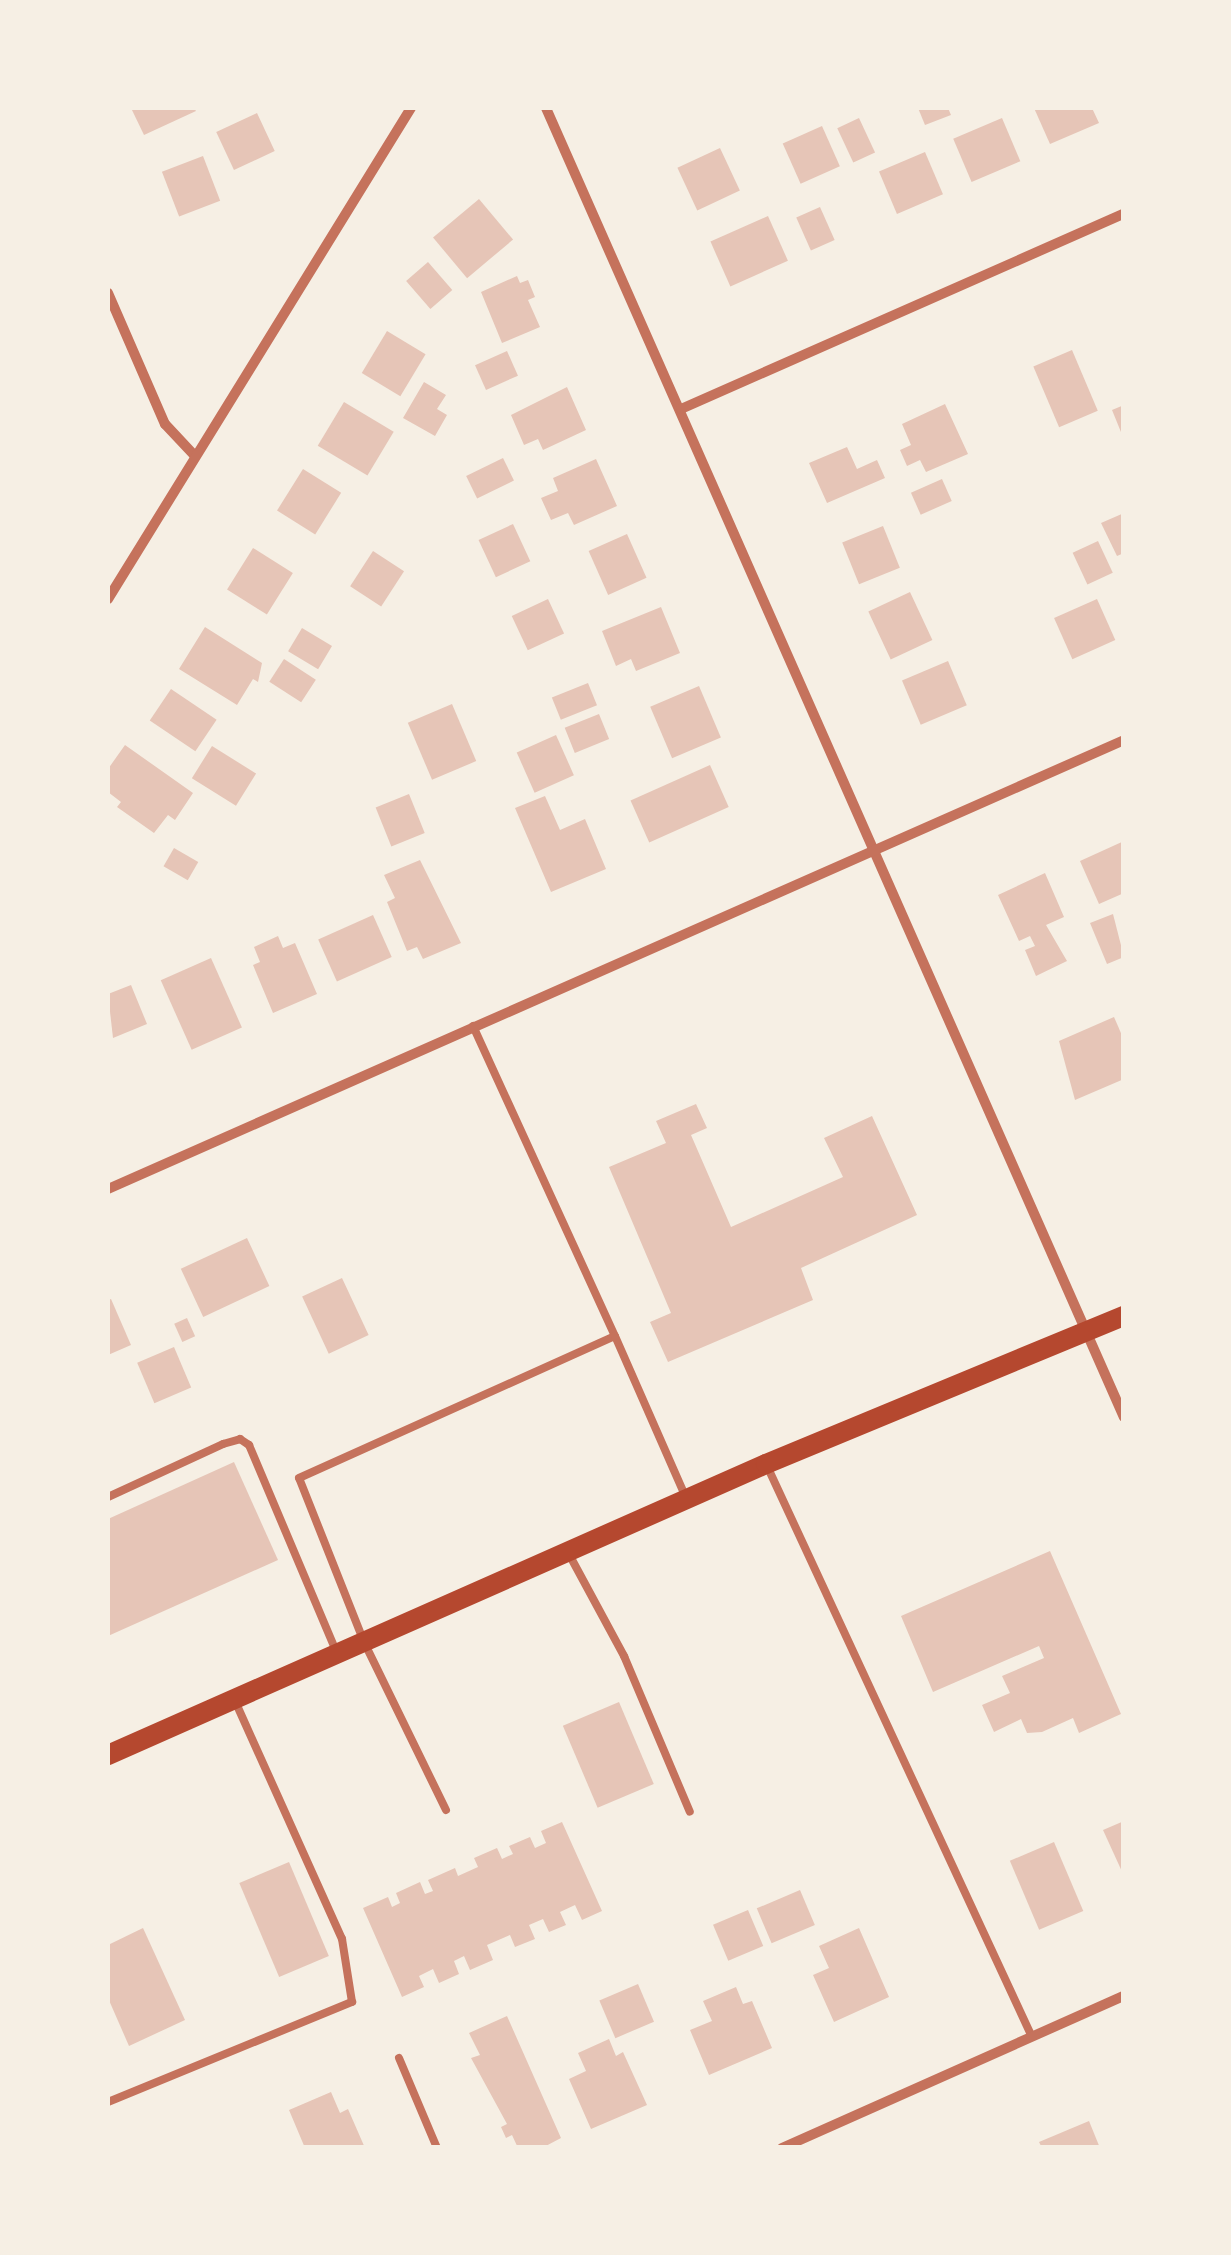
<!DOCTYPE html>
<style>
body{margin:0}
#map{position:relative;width:1231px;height:2255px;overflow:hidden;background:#f6efe4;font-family:"Playfair Display",serif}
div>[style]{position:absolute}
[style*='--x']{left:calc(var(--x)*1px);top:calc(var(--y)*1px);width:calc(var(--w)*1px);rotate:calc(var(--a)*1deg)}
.building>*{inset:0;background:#e6c5b7;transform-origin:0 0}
.service>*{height:8px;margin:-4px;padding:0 4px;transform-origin:4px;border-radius:4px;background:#c5725c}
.minor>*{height:10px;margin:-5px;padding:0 5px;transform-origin:5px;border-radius:5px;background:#c5725c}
.secondary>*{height:20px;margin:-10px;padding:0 10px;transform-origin:10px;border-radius:10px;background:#b5482f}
span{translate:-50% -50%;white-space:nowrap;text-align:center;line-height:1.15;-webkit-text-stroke:9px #f6efe4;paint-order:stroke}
.frame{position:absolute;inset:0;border:110px solid #f6efe4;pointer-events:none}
</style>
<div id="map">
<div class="building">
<i style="clip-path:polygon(131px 108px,194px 108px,196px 111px,144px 135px)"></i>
<i style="clip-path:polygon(918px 108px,948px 108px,951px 115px,925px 125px)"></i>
<i style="clip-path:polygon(1034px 108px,1092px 108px,1099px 123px,1050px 144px)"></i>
<i style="left:257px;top:113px;width:42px;height:45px;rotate:65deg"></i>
<i style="left:859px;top:118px;width:38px;height:24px;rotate:65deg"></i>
<i style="left:1002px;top:118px;width:47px;height:53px;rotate:67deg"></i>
<i style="left:822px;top:126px;width:44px;height:43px;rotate:66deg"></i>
<i style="left:720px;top:148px;width:47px;height:47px;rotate:65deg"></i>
<i style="left:925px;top:152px;width:46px;height:50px;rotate:67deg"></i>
<i style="left:203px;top:156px;width:48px;height:44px;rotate:69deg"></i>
<i style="left:479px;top:199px;width:53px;height:60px;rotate:50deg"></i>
<i style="left:820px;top:207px;width:36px;height:26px;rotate:66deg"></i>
<i style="left:768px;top:216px;width:49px;height:63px;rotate:66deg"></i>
<i style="left:428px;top:262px;width:37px;height:29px;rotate:49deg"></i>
<i style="clip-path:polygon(517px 276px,520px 283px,528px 280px,535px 297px,528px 300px,540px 327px,502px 343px,481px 292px)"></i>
<i style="left:387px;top:331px;width:45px;height:49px;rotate:31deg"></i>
<i style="left:1072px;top:350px;width:66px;height:42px;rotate:67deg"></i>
<i style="left:507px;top:351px;width:27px;height:35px;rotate:66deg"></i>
<i style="clip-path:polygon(424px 382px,446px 395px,437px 409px,447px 415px,435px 436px,403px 418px)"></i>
<i style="clip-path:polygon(567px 387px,586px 430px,543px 450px,538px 439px,524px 445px,511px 415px)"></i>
<i style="left:344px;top:402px;width:58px;height:51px;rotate:31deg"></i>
<i style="clip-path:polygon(945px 404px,968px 454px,926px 472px,920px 460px,907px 466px,900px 450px,911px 445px,902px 424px)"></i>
<i style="clip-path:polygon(1124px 405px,1124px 437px,1123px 437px,1112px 410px)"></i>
<i style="clip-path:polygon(847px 447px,857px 469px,877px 460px,885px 478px,827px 503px,809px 463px)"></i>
<i style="left:503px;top:458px;width:25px;height:41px;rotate:64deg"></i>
<i style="clip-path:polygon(596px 459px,617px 506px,574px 525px,568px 513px,551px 520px,541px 498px,558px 491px,553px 478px)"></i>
<i style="left:303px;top:469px;width:45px;height:49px;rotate:32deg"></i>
<i style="left:942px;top:479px;width:24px;height:34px;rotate:66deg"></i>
<i style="clip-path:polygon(1124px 513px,1124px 553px,1117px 556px,1101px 523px)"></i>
<i style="left:513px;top:524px;width:41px;height:38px;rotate:65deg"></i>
<i style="left:883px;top:526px;width:45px;height:44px;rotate:68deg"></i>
<i style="left:627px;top:534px;width:48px;height:42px;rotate:66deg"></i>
<i style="left:1098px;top:541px;width:35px;height:28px;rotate:65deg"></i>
<i style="left:253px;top:548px;width:47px;height:49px;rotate:32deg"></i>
<i style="left:373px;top:551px;width:37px;height:42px;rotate:33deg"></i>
<i style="left:910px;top:592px;width:53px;height:46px;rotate:65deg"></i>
<i style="left:548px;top:599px;width:38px;height:40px;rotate:65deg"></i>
<i style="left:1097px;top:599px;width:45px;height:47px;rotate:66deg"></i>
<i style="clip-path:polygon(661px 607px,680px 653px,636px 671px,631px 659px,616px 666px,602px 631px)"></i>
<i style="clip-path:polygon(205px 627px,262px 663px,258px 682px,253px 679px,237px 705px,179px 669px)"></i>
<i style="left:302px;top:628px;width:35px;height:27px;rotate:31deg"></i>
<i style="left:284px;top:659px;width:38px;height:27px;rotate:33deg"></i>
<i style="left:948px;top:661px;width:48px;height:50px;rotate:67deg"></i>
<i style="left:588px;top:683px;width:24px;height:39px;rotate:68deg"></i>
<i style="left:699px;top:686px;width:56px;height:53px;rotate:67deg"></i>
<i style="left:171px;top:689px;width:55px;height:38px;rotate:34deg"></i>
<i style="left:452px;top:704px;width:62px;height:48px;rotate:67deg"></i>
<i style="left:599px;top:714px;width:27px;height:37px;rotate:68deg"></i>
<i style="left:556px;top:735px;width:44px;height:43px;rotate:66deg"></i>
<i style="clip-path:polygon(125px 745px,193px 793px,175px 820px,168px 815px,154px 833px,117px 807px,121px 802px,108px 792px,108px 769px)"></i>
<i style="left:212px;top:746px;width:52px;height:38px;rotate:32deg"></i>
<i style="left:710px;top:765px;width:46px;height:87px;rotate:66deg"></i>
<i style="left:409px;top:794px;width:42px;height:36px;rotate:68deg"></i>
<i style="clip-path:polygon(545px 796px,560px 830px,585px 819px,606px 869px,551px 892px,515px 808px)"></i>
<i style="clip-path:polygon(1124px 841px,1124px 893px,1099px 904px,1080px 861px)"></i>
<i style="left:174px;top:848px;width:28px;height:21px;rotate:30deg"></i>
<i style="clip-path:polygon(420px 860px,461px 943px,423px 959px,417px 947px,407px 951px,387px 902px,395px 898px,384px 875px)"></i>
<i style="clip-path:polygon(1045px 873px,1064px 917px,1046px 925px,1067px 961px,1036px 976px,1025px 950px,1035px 946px,1030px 936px,1019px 941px,998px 895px)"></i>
<i style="clip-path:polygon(1113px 914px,1124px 957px,1107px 964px,1090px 923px)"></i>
<i style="left:373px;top:915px;width:46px;height:60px;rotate:66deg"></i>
<i style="clip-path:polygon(278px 936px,283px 948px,295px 943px,317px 994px,273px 1013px,253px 965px,260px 962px,254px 947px)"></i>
<i style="left:211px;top:958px;width:76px;height:55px;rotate:66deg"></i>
<i style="clip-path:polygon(131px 985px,147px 1024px,113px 1038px,108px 994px)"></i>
<i style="clip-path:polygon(1114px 1017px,1124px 1040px,1124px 1079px,1075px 1100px,1059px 1041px)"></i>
<i style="clip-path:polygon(696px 1104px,707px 1128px,691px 1135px,731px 1227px,843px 1177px,824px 1138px,872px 1116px,917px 1215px,801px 1268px,813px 1300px,668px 1362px,650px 1322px,671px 1313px,609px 1167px,666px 1143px,656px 1121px)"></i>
<i style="left:247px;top:1238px;width:53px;height:73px;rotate:65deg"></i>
<i style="left:342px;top:1278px;width:63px;height:44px;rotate:65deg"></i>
<i style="clip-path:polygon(111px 1299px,131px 1345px,108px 1355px,108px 1300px)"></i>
<i style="left:187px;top:1318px;width:20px;height:14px;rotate:66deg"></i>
<i style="left:174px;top:1347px;width:44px;height:40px;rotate:67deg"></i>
<i style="clip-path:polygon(234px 1462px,278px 1560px,108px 1636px,108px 1519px)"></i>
<i style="clip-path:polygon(1050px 1551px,1121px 1714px,1079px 1733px,1073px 1718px,1042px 1732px,1027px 1733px,1021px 1719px,994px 1732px,982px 1705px,1010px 1693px,1002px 1676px,1044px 1658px,1039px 1646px,933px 1692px,901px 1616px)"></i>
<i style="left:619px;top:1702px;width:89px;height:61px;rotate:67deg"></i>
<i style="clip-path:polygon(1124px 1821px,1124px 1876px,1103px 1830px)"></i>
<i style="clip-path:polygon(562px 1822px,602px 1911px,582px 1920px,575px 1905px,560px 1912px,566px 1925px,549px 1932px,543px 1919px,529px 1925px,535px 1939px,515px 1947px,510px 1935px,487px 1945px,493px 1960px,470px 1970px,464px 1956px,454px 1961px,459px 1974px,439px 1983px,433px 1969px,419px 1976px,424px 1987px,402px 1997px,363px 1908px,388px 1897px,392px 1907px,400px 1903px,396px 1893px,420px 1882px,425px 1894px,433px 1891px,428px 1880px,455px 1868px,458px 1876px,478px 1867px,474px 1858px,497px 1848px,502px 1859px,513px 1854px,509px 1846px,530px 1837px,535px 1848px,546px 1843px,541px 1831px)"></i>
<i style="left:1054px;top:1842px;width:75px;height:48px;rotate:67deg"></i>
<i style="left:289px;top:1862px;width:102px;height:54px;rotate:67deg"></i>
<i style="left:800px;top:1890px;width:38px;height:47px;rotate:67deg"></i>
<i style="left:748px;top:1910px;width:39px;height:38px;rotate:67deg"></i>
<i style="clip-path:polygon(143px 1928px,185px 2020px,129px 2046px,108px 1998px,108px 1945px)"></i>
<i style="clip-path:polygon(859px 1928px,889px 1997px,834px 2022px,813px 1975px,829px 1968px,819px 1946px)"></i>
<i style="left:638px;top:1984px;width:41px;height:42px;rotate:67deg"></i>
<i style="clip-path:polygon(736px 1987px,743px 2004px,752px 2001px,772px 2048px,709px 2075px,690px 2030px,712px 2021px,703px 2001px)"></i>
<i style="clip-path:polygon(507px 2016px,561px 2138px,542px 2148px,518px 2148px,512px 2135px,506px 2138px,501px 2127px,507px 2124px,471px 2058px,480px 2055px,469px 2033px)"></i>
<i style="clip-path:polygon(609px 2039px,616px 2056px,623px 2052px,647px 2105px,591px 2129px,569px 2079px,586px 2071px,578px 2053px)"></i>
<i style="clip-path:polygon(331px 2092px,340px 2113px,348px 2109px,365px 2148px,305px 2148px,289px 2110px)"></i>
<i style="clip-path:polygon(1089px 2121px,1100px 2148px,1042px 2148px,1039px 2142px)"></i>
</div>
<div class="service">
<i style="--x:473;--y:1026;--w:341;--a:65.4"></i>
<i style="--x:768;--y:1468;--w:627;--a:65.11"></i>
<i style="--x:108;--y:1497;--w:127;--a:-24.7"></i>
<i style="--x:223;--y:1444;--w:18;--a:-16"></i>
<i style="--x:240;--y:1439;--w:11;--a:34"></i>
<i style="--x:249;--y:1445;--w:226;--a:67.1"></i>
<i style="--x:570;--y:1556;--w:114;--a:61.6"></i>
<i style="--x:624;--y:1656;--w:169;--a:67.1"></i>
<i style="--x:446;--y:1810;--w:187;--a:-116"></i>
<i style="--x:364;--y:1642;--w:176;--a:-111.6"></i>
<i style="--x:299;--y:1478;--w:346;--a:-24.2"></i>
<i style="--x:615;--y:1336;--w:177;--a:66.3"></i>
<i style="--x:399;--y:2058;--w:98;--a:67.1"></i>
<i style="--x:108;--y:2102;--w:264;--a:-22.3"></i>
<i style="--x:352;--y:2002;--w:64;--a:-99"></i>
<i style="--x:342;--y:1939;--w:259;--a:-114.2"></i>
</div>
<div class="minor">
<i style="--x:546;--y:108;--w:1431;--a:66.18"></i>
<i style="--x:108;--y:293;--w:143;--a:66.5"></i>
<i style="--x:165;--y:424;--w:44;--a:46.8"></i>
<i style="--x:681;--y:409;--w:484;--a:-23.8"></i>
<i style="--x:108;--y:599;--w:577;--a:-58.32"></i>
<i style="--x:108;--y:1189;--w:1111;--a:-23.84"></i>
<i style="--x:782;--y:2148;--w:374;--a:-24"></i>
</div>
<div class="secondary">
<i style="--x:108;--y:1755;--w:719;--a:-23.86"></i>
<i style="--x:766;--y:1464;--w:387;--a:-22.5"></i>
</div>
<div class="frame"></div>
</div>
